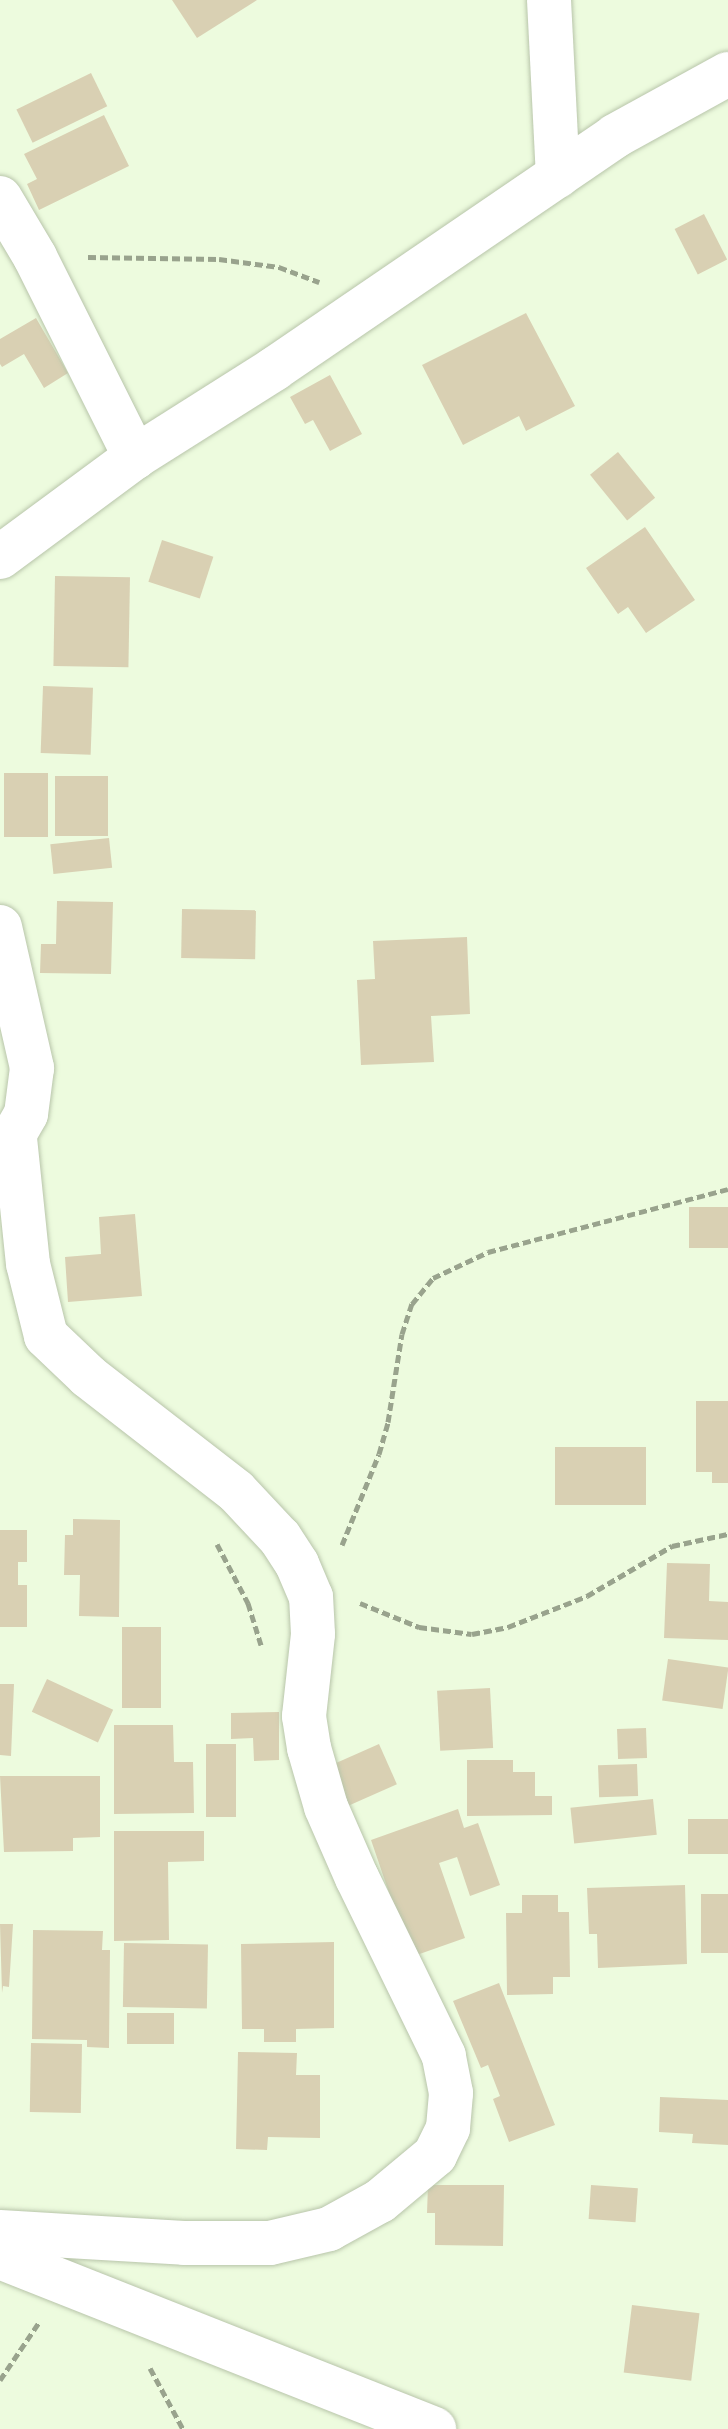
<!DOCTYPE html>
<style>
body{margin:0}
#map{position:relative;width:728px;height:2429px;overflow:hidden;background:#edfbde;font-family:Lora,serif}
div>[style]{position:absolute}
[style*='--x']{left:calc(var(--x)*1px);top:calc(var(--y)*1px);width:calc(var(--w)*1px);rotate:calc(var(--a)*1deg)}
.building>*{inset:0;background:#d9d0b3;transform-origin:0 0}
.path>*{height:5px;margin-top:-2.5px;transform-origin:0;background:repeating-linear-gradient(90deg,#99a38d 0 8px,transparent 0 12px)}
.roads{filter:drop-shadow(0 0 2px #b8c5aa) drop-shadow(0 0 2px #b8c5aa)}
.minor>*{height:44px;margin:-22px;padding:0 22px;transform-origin:22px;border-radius:22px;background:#fff}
span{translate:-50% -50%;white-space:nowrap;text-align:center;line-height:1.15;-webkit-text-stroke:6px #edfbde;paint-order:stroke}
</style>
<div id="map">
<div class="building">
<i style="clip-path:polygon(172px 0,257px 0,197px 38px)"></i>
<i style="left:91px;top:73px;width:37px;height:83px;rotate:64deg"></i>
<i style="clip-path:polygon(104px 115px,129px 166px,39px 210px,27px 184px,37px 179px,24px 154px)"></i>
<i style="left:704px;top:214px;width:51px;height:33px;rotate:63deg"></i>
<i style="clip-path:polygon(526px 313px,575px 406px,526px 431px,519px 416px,463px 445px,422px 365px)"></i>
<i style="clip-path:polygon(36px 318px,68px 373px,44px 388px,24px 354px,2px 367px,0 364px,0 339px)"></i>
<i style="clip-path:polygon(330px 375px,362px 434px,330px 451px,313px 420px,305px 424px,290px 397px)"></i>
<i style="left:618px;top:452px;width:59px;height:36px;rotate:51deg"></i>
<i style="clip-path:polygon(645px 527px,695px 600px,646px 633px,628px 607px,618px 614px,586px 568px)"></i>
<i style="left:162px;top:540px;width:54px;height:44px;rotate:18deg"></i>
<i style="left:55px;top:576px;width:75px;height:90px;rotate:1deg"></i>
<i style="left:43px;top:686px;width:50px;height:67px;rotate:2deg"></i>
<i style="left:4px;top:773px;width:44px;height:64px"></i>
<i style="left:55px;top:776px;width:53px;height:60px"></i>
<i style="left:109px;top:838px;width:30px;height:59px;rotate:84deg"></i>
<i style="clip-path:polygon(57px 901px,113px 902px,111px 974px,40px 973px,41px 944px,56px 944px)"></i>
<i style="left:182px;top:909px;width:74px;height:49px;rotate:1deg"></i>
<i style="clip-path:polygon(467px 937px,470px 1014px,431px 1016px,434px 1062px,361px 1065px,357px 980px,375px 979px,373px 941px)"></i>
<i style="left:728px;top:1207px;width:41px;height:39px;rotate:90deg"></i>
<i style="clip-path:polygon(135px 1214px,142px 1296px,68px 1302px,65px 1257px,101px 1254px,99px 1217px)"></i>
<i style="clip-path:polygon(696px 1401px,728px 1401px,728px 1483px,712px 1483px,712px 1472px,696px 1472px)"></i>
<i style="left:555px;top:1447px;width:91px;height:58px"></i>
<i style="clip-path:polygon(73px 1519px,120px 1520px,119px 1617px,79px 1616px,80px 1575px,64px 1575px,65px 1535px,73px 1535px)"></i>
<i style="clip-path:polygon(0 1530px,27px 1530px,27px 1562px,18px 1562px,18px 1585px,27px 1585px,27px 1627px,0 1627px)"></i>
<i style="clip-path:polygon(667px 1563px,710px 1564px,709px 1601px,728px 1602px,728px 1640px,664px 1638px)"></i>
<i style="left:122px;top:1627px;width:39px;height:81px"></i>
<i style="left:668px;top:1659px;width:61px;height:42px;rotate:8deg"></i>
<i style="left:47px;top:1679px;width:73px;height:36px;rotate:25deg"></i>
<i style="clip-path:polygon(0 1684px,14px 1684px,11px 1756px,0 1755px)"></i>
<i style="left:490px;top:1688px;width:60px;height:53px;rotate:87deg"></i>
<i style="clip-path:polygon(279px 1712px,279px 1760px,254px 1761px,253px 1738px,231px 1739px,231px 1713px)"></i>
<i style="clip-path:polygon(114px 1725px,173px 1725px,174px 1762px,193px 1762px,194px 1813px,114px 1814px)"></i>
<i style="left:646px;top:1728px;width:30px;height:29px;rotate:88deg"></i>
<i style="left:206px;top:1744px;width:30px;height:73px"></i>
<i style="left:379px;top:1744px;width:44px;height:55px;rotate:66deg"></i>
<i style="clip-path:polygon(467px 1760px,513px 1760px,513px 1772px,535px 1772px,535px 1796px,552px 1796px,552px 1815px,467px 1816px)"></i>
<i style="left:637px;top:1764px;width:32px;height:39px;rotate:88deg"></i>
<i style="clip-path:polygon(0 1776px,100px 1776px,100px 1837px,73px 1838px,73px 1851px,4px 1852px)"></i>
<i style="left:653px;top:1799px;width:36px;height:83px;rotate:84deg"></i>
<i style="clip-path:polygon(458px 1809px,464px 1828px,478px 1823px,500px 1885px,470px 1896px,457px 1857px,439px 1863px,465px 1938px,411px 1957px,371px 1840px)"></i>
<i style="left:728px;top:1819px;width:35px;height:40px;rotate:90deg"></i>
<i style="clip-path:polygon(114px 1831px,204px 1831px,204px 1861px,168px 1862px,169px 1940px,114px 1941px)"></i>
<i style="clip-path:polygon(685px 1885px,687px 1964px,598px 1968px,597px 1934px,589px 1934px,587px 1888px)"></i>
<i style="left:728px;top:1894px;width:59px;height:27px;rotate:90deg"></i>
<i style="clip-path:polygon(522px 1895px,558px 1895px,558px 1912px,569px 1912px,570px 1977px,553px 1977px,553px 1994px,507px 1995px,506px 1913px,522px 1913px)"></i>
<i style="clip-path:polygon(0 1924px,13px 1924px,9px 1987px,3px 1986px,2px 1993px)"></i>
<i style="clip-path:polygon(33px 1930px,103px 1931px,102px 1950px,110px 1950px,109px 2048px,87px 2047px,87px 2040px,32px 2039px)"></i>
<i style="clip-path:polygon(334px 1942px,334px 2028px,296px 2029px,296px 2042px,264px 2042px,264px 2029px,242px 2029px,241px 1944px)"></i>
<i style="left:124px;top:1943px;width:84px;height:64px;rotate:1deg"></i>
<i style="clip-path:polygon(499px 1983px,555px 2125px,509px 2142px,493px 2099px,500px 2096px,488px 2065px,481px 2068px,453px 2001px)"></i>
<i style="left:127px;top:2013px;width:47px;height:31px"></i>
<i style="left:31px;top:2043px;width:51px;height:69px;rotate:1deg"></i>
<i style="clip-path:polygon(238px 2052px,297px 2053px,296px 2075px,320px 2075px,320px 2138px,268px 2137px,267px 2150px,236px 2149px)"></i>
<i style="clip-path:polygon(660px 2097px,728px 2100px,728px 2145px,692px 2143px,693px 2134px,659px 2132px)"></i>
<i style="clip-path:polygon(428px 2185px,504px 2185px,503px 2246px,435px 2245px,435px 2213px,427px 2213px)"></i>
<i style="left:591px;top:2185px;width:47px;height:34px;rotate:4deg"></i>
<i style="left:632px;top:2305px;width:68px;height:68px;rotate:7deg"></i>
</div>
<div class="path">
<i style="--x:88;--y:257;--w:131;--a:0.9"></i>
<i style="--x:219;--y:259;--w:61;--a:7.6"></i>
<i style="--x:279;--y:267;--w:43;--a:20.6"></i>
<i style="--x:217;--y:1544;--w:67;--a:62.3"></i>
<i style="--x:248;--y:1603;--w:44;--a:72.8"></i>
<i style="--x:342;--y:1545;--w:98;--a:-67.9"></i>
<i style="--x:379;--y:1454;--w:33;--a:-74"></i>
<i style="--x:388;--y:1422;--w:89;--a:-81"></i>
<i style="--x:402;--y:1334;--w:32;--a:-72"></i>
<i style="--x:412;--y:1304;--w:33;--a:-51"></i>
<i style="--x:433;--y:1278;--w:61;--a:-25.3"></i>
<i style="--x:488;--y:1252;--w:248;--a:-14.7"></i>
<i style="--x:360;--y:1603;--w:64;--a:22.1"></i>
<i style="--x:419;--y:1627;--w:53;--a:7.5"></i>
<i style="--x:472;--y:1634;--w:37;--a:-11"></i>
<i style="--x:508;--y:1627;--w:85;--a:-21.4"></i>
<i style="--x:587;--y:1596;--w:99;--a:-30.5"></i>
<i style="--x:672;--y:1546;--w:57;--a:-12.1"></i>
<i style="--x:150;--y:2368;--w:69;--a:61.6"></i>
<i style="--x:0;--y:2380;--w:71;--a:-55.9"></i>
</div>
<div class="roads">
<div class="minor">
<i style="--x:549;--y:0;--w:176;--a:87.1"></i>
<i style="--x:0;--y:198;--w:69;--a:59.3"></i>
<i style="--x:35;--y:257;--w:224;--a:63.4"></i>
<i style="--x:0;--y:557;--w:168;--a:-36.5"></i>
<i style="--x:135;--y:457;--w:165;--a:-32.3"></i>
<i style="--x:274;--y:369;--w:413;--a:-34.3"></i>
<i style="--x:615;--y:136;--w:129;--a:-28.8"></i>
<i style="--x:0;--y:927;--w:145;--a:77.2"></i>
<i style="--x:32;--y:1068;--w:46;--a:97.4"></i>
<i style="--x:26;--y:1114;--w:52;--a:120"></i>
<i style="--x:0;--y:2232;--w:184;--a:3.4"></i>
<i style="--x:184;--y:2243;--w:86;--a:0"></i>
<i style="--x:270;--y:2243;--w:61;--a:-13.3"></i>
<i style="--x:329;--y:2229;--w:58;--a:-28.8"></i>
<i style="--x:380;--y:2201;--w:72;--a:-39.9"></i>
<i style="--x:435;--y:2155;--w:30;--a:-64"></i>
<i style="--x:448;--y:2128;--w:35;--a:-85"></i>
<i style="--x:451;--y:2093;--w:38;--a:-101"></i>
<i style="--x:444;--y:2056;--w:198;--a:-116"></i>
<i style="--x:357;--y:1878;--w:77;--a:-113.6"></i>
<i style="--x:326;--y:1807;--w:61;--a:-106.1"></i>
<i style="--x:309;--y:1748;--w:32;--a:-99"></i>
<i style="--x:304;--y:1716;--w:82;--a:-83.7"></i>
<i style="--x:313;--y:1634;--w:37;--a:-93"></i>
<i style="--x:311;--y:1597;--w:36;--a:-113"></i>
<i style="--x:297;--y:1564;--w:31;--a:-123"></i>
<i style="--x:280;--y:1538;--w:64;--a:-133.1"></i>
<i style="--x:236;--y:1491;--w:187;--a:-142.2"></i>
<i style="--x:88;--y:1376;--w:58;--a:-136.4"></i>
<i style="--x:46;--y:1336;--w:74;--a:-104"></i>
<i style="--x:28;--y:1264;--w:127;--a:-95.9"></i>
<i style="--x:0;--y:2257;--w:467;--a:21.6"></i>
</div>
</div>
</div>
